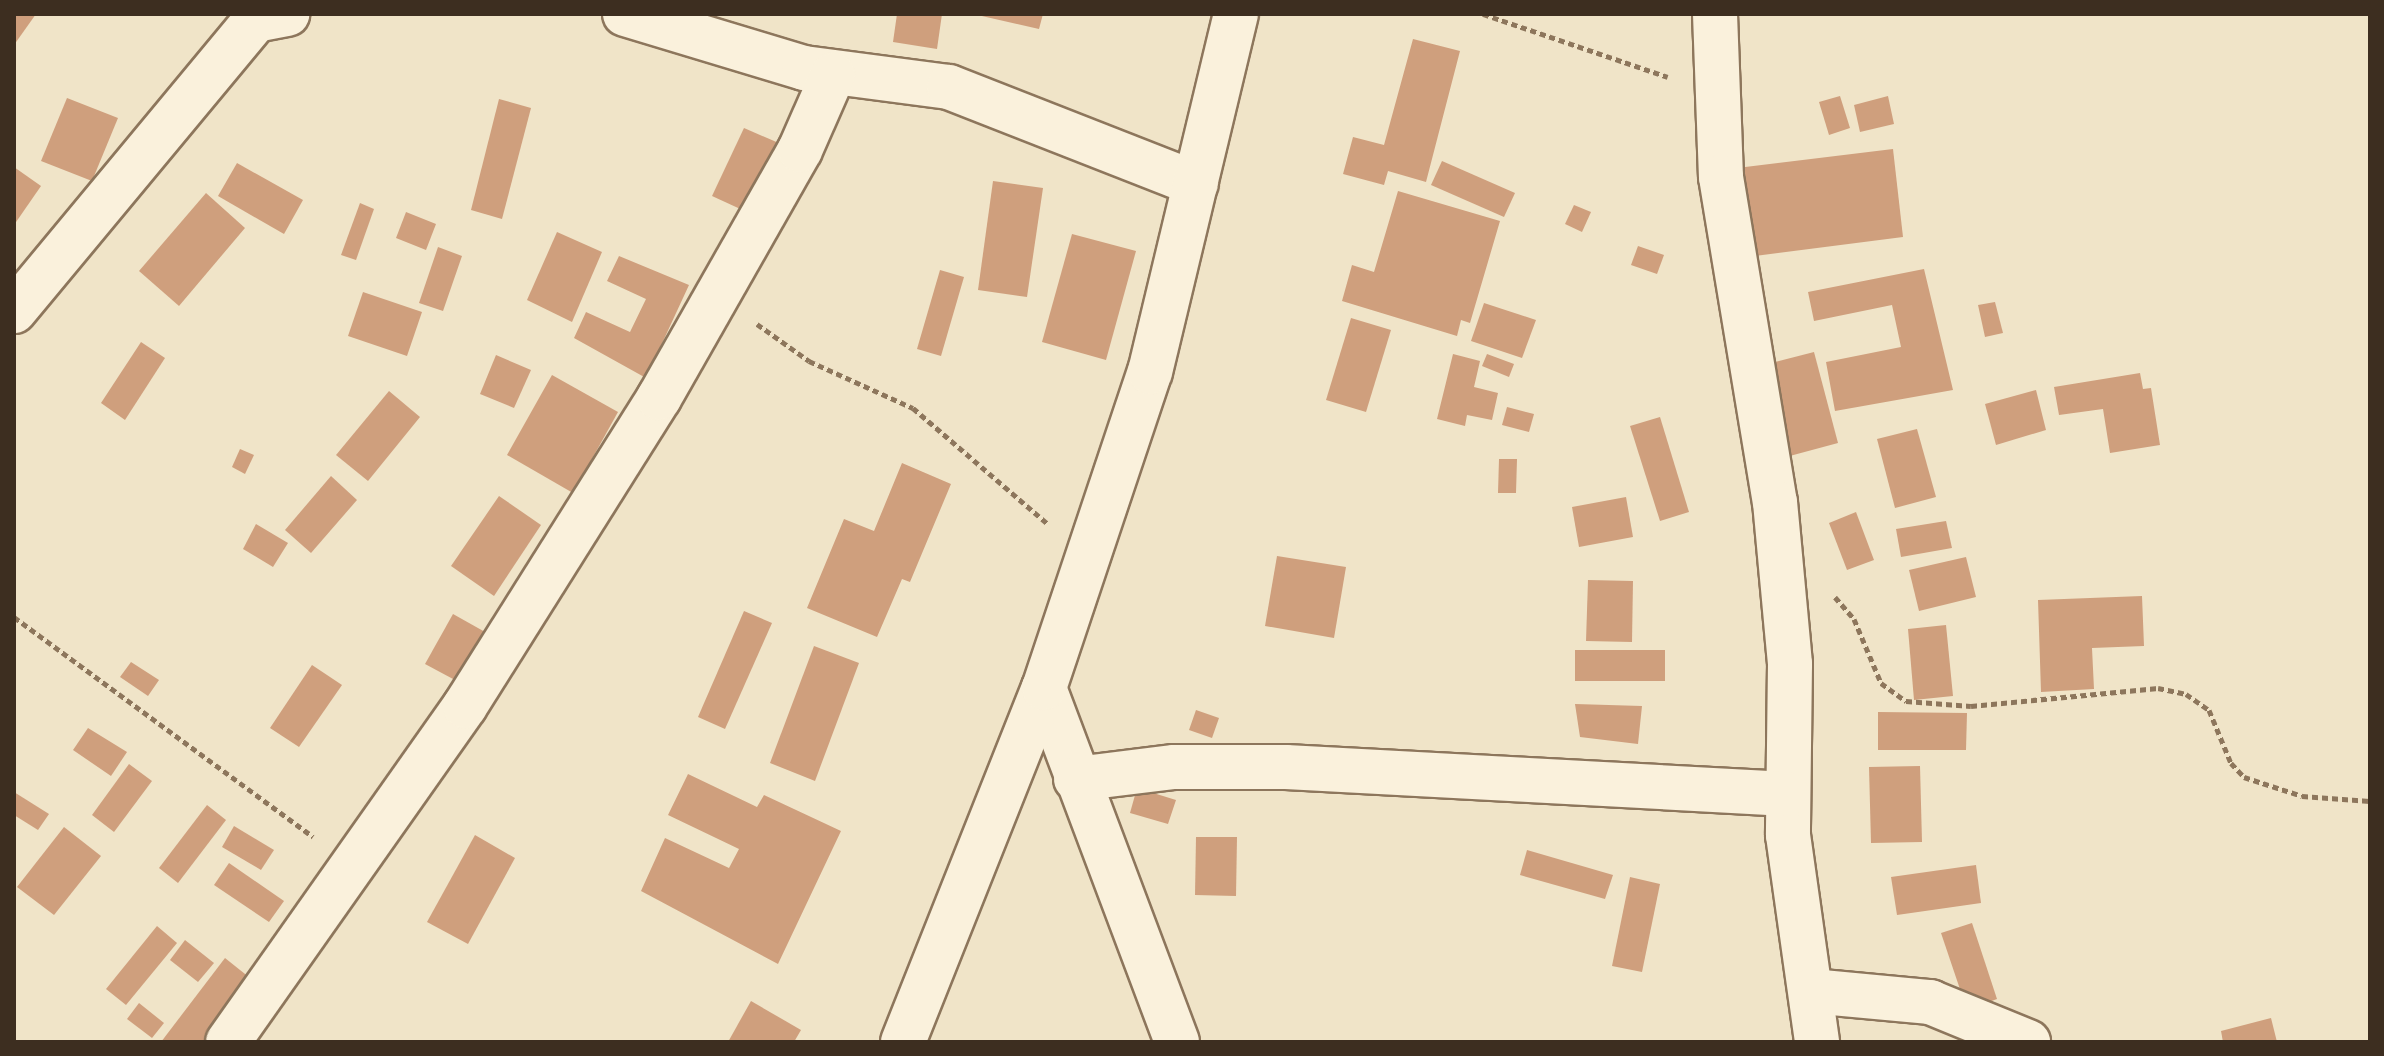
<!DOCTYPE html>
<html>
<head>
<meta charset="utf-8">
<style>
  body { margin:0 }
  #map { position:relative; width:2384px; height:1056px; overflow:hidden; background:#f0e4c8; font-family:"PT Serif",serif }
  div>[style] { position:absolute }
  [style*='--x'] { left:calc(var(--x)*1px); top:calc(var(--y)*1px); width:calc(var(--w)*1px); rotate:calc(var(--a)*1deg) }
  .building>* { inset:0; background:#cf9f7d }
  .path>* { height:5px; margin-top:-2.5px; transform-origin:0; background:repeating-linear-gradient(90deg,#8d765c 0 6px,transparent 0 10px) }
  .roads { filter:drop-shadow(2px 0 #8d765c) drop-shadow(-2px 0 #8d765c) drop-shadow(0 2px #8d765c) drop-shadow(0 -2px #8d765c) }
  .minor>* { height:44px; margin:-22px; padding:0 22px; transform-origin:22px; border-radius:22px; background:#faf1dc }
  .secondary>* { height:44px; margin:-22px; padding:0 22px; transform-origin:22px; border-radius:22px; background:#faf1dc }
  span { translate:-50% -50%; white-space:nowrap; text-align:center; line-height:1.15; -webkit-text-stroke:6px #f7eed8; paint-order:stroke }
  .frame { position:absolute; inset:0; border:16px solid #3d2e20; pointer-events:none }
</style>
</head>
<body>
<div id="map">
  <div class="building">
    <div style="clip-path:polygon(14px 14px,36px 14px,14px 45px)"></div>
    <div style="clip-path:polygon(897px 14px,942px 14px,937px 49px,893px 42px)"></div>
    <div style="clip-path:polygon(973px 14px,1043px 14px,1039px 29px)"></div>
    <div style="clip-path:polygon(1413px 39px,1460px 51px,1426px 182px,1388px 171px,1384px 185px,1343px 174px,1353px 137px,1384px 145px)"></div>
    <div style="clip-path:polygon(1840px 96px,1850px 128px,1829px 135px,1819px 102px)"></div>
    <div style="clip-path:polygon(1888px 96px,1894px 124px,1860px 132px,1854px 105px)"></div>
    <div style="clip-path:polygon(67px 98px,118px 118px,92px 181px,41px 161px)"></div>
    <div style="clip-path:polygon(499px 99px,531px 108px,502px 219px,471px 210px)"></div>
    <div style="clip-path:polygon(744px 128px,781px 144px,749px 213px,712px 196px)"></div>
    <div style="clip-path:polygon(1893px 149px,1903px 237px,1747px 257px,1737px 168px)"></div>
    <div style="clip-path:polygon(1442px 161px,1515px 193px,1504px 217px,1431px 185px)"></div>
    <div style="clip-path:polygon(237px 163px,303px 200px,284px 234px,218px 196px)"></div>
    <div style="clip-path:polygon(14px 167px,41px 186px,14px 225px)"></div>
    <div style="clip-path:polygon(993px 181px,1043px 188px,1027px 297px,978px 290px)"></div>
    <div style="clip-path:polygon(1398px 191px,1500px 221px,1470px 323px,1461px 320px,1457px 336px,1342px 301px,1352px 265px,1374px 272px)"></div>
    <div style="clip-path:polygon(206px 193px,245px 228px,179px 306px,139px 271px)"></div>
    <div style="clip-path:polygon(360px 203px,374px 209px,356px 260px,341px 255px)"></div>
    <div style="clip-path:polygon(1574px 205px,1591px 212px,1582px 232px,1565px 224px)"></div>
    <div style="clip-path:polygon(406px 212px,436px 224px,426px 250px,396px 238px)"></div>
    <div style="clip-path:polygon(557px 232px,602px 252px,572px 322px,527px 300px)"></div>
    <div style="clip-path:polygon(1072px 234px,1136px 251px,1106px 360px,1042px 342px)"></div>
    <div style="clip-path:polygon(1638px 246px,1664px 255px,1657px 274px,1631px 265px)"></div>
    <div style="clip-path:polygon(438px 247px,462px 256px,443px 311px,419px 303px)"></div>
    <div style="clip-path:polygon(619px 256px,689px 285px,646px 378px,574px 338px,586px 312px,630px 332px,646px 299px,607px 281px)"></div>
    <div style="clip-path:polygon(1924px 269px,1953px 390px,1835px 411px,1826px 362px,1901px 347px,1892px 305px,1814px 321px,1808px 292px)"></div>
    <div style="clip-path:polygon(940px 270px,964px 277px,941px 356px,917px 349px)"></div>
    <div style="clip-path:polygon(363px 292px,422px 312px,407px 356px,348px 336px)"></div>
    <div style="clip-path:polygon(1995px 302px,2003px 333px,1985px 337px,1978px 305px)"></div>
    <div style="clip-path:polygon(1484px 303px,1536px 320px,1522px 358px,1471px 341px)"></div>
    <div style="clip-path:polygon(1351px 318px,1391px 330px,1366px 412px,1326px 400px)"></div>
    <div style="clip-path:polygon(141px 342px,165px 358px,125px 420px,101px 403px)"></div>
    <div style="clip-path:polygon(1814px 352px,1838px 443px,1786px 457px,1763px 365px)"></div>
    <div style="clip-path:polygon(1453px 354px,1480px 361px,1474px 387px,1498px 393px,1492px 420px,1467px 415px,1465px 426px,1437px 419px)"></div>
    <div style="clip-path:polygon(1487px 354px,1514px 364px,1509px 377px,1482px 366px)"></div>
    <div style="clip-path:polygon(496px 355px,531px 370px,514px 408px,480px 394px)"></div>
    <div style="clip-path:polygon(2140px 373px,2143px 389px,2151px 388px,2160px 445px,2110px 453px,2103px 409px,2059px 415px,2054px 387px)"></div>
    <div style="clip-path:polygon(552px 375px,618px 412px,573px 493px,507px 455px)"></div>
    <div style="clip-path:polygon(2036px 390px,2046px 430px,1996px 445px,1985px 404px)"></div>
    <div style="clip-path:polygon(389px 391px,420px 417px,368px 481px,336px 455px)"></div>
    <div style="clip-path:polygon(1507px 407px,1534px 414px,1529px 432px,1502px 425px)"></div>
    <div style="clip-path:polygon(1660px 417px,1689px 512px,1660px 521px,1630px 426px)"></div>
    <div style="clip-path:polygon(1917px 429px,1936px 497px,1895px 508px,1877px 439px)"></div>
    <div style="clip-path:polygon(240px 449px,254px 455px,245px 474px,232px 467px)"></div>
    <div style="clip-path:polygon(1499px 459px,1517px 459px,1516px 493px,1498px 493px)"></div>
    <div style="clip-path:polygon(902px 463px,951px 484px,910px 582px,902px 579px,877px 637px,807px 608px,844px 519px,874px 531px)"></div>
    <div style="clip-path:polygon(331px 476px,357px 500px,311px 553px,285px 530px)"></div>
    <div style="clip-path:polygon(499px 496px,541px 525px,494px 596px,451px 566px)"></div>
    <div style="clip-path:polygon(1626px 497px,1633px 537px,1579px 547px,1572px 507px)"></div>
    <div style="clip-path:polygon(1856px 512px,1874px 560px,1847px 570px,1829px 523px)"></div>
    <div style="clip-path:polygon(1946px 521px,1952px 548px,1901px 557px,1896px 529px)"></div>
    <div style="clip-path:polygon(256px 524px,288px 543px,273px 567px,243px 549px)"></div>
    <div style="clip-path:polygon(1277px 556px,1346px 567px,1334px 638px,1265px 626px)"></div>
    <div style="clip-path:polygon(1966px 557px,1976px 597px,1919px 611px,1909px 570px)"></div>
    <div style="clip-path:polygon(1588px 580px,1633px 581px,1632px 642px,1586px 641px)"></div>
    <div style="clip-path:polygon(2142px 596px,2144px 646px,2092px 648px,2094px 689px,2041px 692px,2038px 600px)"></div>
    <div style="clip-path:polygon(744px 611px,772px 623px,725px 729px,698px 717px)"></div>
    <div style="clip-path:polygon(453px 614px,494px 637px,468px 687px,425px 664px)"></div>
    <div style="clip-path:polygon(1946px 625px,1953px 696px,1914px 700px,1908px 629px)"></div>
    <div style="clip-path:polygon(814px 646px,859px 663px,815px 781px,770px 763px)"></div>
    <div style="clip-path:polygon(1575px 650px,1665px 650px,1665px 681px,1575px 681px)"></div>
    <div style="clip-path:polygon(131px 662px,159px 680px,148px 696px,120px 677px)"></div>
    <div style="clip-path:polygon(312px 665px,342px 685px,299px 747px,270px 728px)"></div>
    <div style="clip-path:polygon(1575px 704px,1642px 706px,1638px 744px,1580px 737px)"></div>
    <div style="clip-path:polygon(1196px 710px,1219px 718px,1212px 738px,1189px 730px)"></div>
    <div style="clip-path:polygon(1878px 712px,1967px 713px,1966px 750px,1878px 750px)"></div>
    <div style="clip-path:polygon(88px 728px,127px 752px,111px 776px,73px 750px)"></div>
    <div style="clip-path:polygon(129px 764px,152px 781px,114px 832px,92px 815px)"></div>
    <div style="clip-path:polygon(1920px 766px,1922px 842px,1871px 843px,1869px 767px)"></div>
    <div style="clip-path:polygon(688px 774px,757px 807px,764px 795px,841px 831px,778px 964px,641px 891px,665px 838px,729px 868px,739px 849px,668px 815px)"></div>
    <div style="clip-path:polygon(1137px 788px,1176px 800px,1168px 824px,1130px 813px)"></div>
    <div style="clip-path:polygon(14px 792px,49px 814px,38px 830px,14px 815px)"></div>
    <div style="clip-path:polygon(207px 805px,226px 820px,178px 883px,159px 868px)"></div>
    <div style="clip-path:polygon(234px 826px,274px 850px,261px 870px,222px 847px)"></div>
    <div style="clip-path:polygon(64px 827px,101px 856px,54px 915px,17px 887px)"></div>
    <div style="clip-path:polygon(475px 835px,515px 858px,468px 944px,427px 922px)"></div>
    <div style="clip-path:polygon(1196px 837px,1237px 837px,1236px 896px,1195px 895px)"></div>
    <div style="clip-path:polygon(1527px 850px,1613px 875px,1605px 899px,1520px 875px)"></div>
    <div style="clip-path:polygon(229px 863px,284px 901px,269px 922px,214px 885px)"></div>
    <div style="clip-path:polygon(1976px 865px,1981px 903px,1897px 915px,1891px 877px)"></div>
    <div style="clip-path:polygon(1630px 877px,1660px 884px,1642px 972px,1612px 966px)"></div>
    <div style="clip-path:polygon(1972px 923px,1997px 999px,1967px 1010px,1941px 933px)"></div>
    <div style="clip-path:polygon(157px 926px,177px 943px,126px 1005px,106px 989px)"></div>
    <div style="clip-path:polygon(185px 940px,214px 963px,198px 982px,170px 960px)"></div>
    <div style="clip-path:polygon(225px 958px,260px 986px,217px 1042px,161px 1042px)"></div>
    <div style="clip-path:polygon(751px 1001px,801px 1030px,794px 1042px,728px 1042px)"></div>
    <div style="clip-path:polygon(139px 1003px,164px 1023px,152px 1038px,127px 1019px)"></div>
    <div style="clip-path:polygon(2271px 1018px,2277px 1042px,2223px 1042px,2221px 1031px)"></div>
  </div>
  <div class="path">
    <div style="--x:1483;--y:14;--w:195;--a:18.8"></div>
    <div style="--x:757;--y:324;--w:64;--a:35.4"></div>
    <div style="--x:809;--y:361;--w:114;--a:24.3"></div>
    <div style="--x:913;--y:408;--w:179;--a:40.7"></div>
    <div style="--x:1835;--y:597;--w:29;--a:49"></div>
    <div style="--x:1854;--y:619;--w:69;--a:67.1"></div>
    <div style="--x:1881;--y:683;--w:31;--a:36"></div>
    <div style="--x:1906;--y:701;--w:65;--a:4.4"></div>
    <div style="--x:1971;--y:706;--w:188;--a:-5.5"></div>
    <div style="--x:2158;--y:688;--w:29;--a:12"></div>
    <div style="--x:2186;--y:694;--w:28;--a:35"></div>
    <div style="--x:2209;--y:710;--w:57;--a:67.5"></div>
    <div style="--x:2231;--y:763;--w:19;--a:47"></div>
    <div style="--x:2244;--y:777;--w:61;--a:18.1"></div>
    <div style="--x:2302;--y:796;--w:68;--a:4.2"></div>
    <div style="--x:14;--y:617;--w:371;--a:36.3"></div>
  </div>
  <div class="roads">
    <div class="minor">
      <div style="--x:625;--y:14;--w:187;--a:16.8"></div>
      <div style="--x:804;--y:68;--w:146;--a:7.5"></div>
      <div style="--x:949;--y:87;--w:265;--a:21.4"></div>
      <div style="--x:1715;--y:14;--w:163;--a:87.9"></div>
      <div style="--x:1721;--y:177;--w:329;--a:80.6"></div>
      <div style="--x:1775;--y:502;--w:163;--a:84.7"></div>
      <div style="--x:1790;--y:664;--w:171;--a:90.7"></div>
      <div style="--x:1788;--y:835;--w:209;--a:82"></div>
      <div style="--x:14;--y:311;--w:378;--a:-50.3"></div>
      <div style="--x:256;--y:20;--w:32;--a:-11"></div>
      <div style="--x:1044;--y:688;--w:378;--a:69.4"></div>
      <div style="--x:1076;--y:779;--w:99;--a:-7"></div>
      <div style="--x:1174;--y:767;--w:112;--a:0"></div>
      <div style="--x:1286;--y:767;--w:502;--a:3.08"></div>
      <div style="--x:1811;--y:991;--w:120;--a:5.3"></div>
      <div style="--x:1930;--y:1002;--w:106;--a:22.2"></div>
      <div style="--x:228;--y:1042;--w:411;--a:-54.8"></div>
      <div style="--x:465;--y:706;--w:364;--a:-57.8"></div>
      <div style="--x:659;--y:398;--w:285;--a:-60.4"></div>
      <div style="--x:800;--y:150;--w:82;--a:-66.3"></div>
    </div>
    <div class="secondary">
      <div style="--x:903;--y:1042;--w:381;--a:-68.3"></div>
      <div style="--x:1044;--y:688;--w:333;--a:-71.5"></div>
      <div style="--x:1150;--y:372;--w:368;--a:-76.5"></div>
    </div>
  </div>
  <div class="frame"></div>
</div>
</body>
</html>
